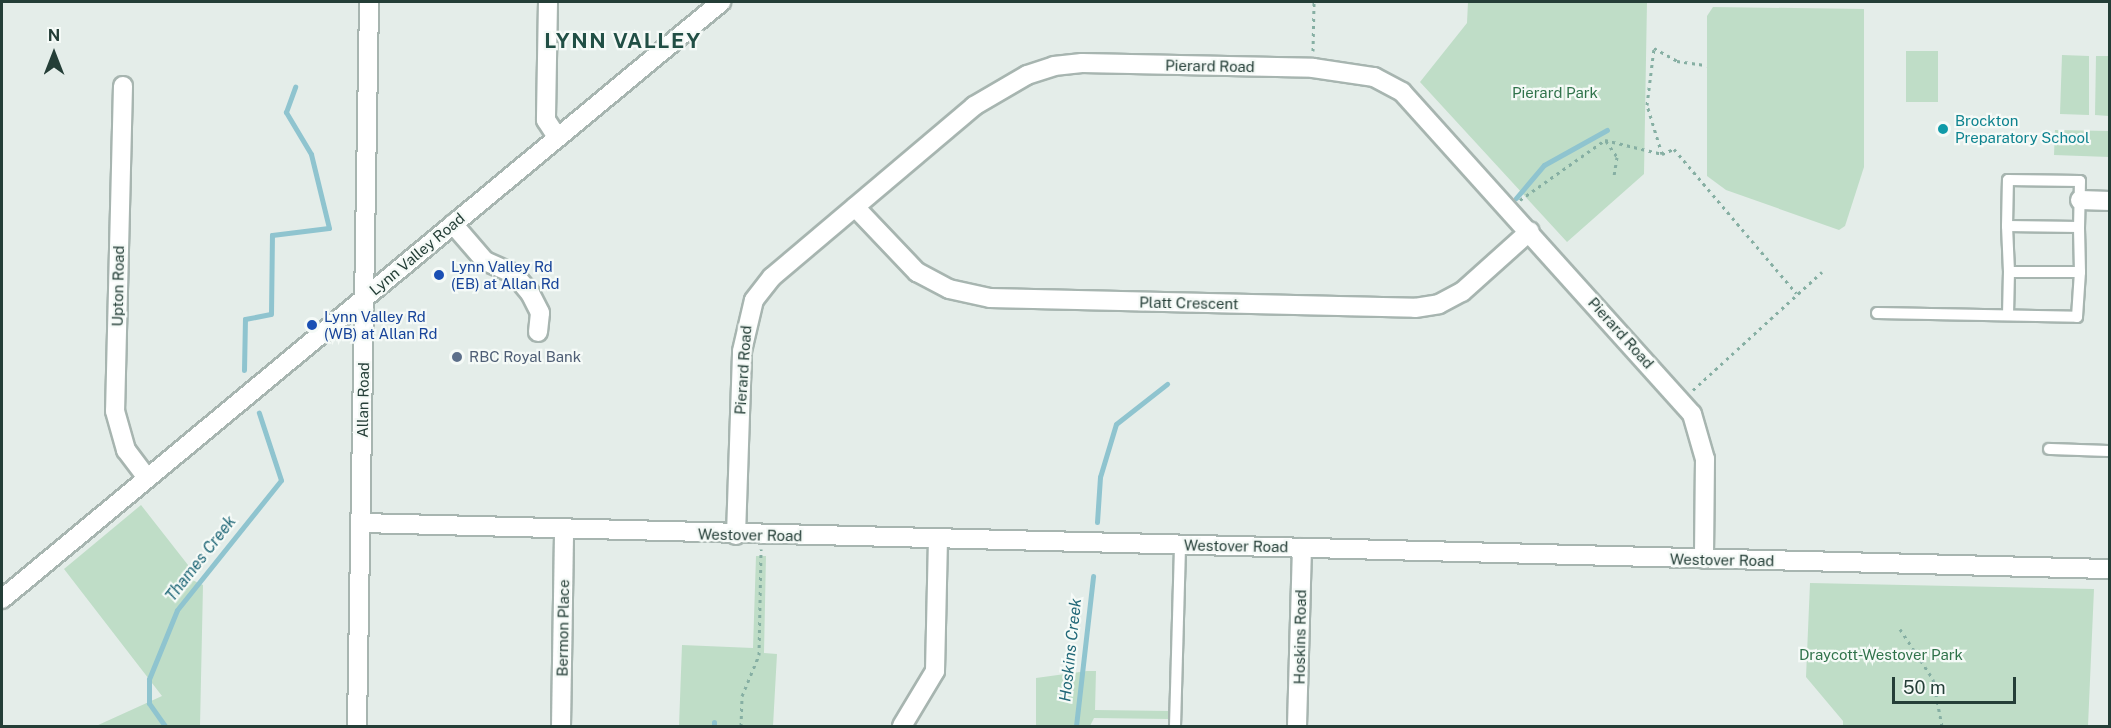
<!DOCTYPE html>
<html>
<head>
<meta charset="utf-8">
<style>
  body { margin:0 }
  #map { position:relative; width:2111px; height:728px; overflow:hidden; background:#e4ede9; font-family:"Public Sans",sans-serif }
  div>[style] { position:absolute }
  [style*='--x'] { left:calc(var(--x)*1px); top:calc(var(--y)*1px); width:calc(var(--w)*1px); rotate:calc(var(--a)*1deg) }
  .green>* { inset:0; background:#bfddc7 }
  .stream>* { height:5px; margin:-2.5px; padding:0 2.5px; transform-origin:2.5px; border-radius:2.5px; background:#8fc4cf }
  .path>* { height:3px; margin-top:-1.5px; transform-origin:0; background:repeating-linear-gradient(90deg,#86afa3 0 3px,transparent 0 7.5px) }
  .roads { filter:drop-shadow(2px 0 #a7b5b0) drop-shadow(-2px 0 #a7b5b0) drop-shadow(0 2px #a7b5b0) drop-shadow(0 -2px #a7b5b0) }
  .service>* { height:10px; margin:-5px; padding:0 5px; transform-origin:5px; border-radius:5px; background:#fff }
  .minor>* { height:18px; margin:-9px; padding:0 9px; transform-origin:9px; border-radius:9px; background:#fff }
  .tertiary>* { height:18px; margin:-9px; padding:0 9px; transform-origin:9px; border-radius:9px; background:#fff }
  .dots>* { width:16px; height:16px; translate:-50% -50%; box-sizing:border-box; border:3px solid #f5faf7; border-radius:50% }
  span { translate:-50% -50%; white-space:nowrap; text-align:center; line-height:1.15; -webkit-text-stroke:4.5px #f5faf7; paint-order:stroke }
  .street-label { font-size:15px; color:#243e37 }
  .park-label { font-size:15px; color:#30734b }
  .culture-label { font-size:15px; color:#0d838f }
  .left { translate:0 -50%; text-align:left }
  .transit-label { font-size:15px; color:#164399 }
  .service-label { font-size:15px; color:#4e5e75 }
  .water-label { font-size:16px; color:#216878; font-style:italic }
  .district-label { font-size:21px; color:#214f45; font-weight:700; letter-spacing:1.5px }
  .frame { position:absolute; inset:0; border:3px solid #243e37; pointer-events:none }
  .north { position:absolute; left:24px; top:24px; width:60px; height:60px; -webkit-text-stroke:4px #f5faf7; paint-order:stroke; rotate:0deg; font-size:16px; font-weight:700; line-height:24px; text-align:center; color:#243e37 }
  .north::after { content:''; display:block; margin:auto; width:21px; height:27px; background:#243e37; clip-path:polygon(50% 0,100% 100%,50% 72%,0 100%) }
  .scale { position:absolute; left:1892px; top:677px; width:124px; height:27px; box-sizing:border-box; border:3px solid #243e37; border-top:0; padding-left:8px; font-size:18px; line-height:21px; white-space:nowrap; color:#243e37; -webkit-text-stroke:4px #f5faf7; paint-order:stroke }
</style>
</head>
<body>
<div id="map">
  <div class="green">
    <div style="clip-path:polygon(1468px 2px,1647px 2px,1644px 174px,1567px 242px,1420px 82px,1467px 23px)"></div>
    <div style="clip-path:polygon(1713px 7px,1864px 9px,1864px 167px,1845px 226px,1839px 230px,1726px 190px,1707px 176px,1707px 16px)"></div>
    <div style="clip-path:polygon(1906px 51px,1938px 51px,1938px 102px,1906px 102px)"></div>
    <div style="clip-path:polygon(2062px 55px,2089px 56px,2089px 115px,2060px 114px)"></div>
    <div style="clip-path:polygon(2096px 56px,2109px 56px,2109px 116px,2095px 115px)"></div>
    <div style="clip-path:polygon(2055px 130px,2109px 131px,2109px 157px,2054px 155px)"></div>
    <div style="clip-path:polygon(141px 505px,188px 565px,188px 578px,203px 585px,200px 726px,96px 726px,162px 696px,64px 569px)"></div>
    <div style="clip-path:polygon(756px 556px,766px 556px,764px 653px,777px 654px,773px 726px,679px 726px,682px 645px,753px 648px)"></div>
    <div style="clip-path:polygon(1810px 583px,2094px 589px,2088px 726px,1843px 726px,1843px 721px,1806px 677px)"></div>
    <div style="clip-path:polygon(1087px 671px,1096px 671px,1095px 710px,1170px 711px,1169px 719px,1094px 718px,1090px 726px,1036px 726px,1036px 678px)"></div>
  </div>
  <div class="stream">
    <div style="--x:1516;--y:198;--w:43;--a:-49.7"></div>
    <div style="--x:1544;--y:165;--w:72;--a:-29.1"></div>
    <div style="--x:244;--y:370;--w:51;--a:-88.9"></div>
    <div style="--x:245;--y:319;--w:26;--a:-11"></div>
    <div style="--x:271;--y:314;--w:79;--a:-89.3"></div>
    <div style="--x:272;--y:235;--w:57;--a:-7"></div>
    <div style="--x:329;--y:228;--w:76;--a:-103.7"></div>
    <div style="--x:311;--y:154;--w:49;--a:-120.8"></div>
    <div style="--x:286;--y:112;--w:27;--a:-70"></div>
    <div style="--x:1097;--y:522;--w:45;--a:-86.2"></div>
    <div style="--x:1100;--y:477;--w:55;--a:-73.2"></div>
    <div style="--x:1116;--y:424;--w:65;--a:-38.1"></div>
    <div style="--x:165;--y:726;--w:28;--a:-125"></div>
    <div style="--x:149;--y:703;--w:24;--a:-90"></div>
    <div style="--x:149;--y:679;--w:74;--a:-67.9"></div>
    <div style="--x:177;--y:610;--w:166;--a:-51.3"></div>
    <div style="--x:281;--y:480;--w:71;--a:-108.2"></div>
    <div style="--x:714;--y:726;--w:4;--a:-90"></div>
    <div style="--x:1076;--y:726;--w:151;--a:-83.5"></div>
  </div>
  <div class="path">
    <div style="--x:1313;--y:51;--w:49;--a:-88.8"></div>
    <div style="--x:1606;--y:141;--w:19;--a:55"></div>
    <div style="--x:1617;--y:157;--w:18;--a:99"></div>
    <div style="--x:1662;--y:154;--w:51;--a:-107"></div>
    <div style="--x:1647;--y:105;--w:57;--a:-83"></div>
    <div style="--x:1654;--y:48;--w:26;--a:29"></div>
    <div style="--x:1677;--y:61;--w:30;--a:8"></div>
    <div style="--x:1520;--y:200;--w:104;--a:-35.2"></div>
    <div style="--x:1605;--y:140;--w:59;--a:13.8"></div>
    <div style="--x:1662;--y:154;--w:13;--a:-23"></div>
    <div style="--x:1674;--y:149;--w:189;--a:49.7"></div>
    <div style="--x:1693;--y:390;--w:175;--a:-42.5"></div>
    <div style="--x:1900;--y:629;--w:60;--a:56.6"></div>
    <div style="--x:1933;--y:679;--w:48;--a:79.2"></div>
    <div style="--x:741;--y:726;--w:30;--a:-88"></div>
    <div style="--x:742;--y:696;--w:44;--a:-67.5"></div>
    <div style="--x:759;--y:655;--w:106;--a:-88.9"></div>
  </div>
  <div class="roads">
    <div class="service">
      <div style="--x:2008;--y:180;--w:72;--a:0.8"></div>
      <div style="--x:2080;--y:181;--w:46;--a:91.2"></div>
      <div style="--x:2079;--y:227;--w:72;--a:-179.2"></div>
      <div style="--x:2007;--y:226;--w:46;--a:-88.8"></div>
      <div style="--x:2007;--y:226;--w:46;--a:87.5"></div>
      <div style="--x:2009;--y:272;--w:71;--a:0"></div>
      <div style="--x:2080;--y:272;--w:45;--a:-91.3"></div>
      <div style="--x:1877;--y:313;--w:200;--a:1.1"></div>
      <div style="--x:2077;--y:317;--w:45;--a:-86.2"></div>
      <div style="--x:2008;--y:315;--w:43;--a:-88.7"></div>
      <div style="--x:2049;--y:449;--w:61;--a:1.9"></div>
      <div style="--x:1175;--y:726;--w:181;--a:-88.4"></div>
    </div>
    <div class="minor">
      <div style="--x:548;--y:2;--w:118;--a:91"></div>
      <div style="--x:546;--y:120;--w:20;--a:57"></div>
      <div style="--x:123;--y:86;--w:325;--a:91.4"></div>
      <div style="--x:115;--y:411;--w:41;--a:74.2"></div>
      <div style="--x:126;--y:450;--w:34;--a:53"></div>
      <div style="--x:2080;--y:200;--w:30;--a:2"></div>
      <div style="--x:855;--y:207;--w:90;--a:46.4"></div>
      <div style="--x:917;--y:272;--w:36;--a:28"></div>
      <div style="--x:949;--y:289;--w:42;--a:12.4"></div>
      <div style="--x:990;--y:298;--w:425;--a:1.3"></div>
      <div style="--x:1415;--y:308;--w:24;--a:-9"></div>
      <div style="--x:1439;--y:304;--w:26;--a:-28"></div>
      <div style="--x:1462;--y:292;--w:91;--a:-41.9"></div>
      <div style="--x:453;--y:224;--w:49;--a:49.1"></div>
      <div style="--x:485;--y:261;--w:32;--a:24"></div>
      <div style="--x:514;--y:274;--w:25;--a:50"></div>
      <div style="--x:530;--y:293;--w:22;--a:63"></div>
      <div style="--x:540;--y:313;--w:19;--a:96"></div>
      <div style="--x:362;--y:523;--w:1749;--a:1.51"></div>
      <div style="--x:736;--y:535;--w:184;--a:-88.1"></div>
      <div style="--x:742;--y:351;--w:52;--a:-76.8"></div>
      <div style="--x:754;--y:300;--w:29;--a:-52"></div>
      <div style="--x:772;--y:277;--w:265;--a:-40.2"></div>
      <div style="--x:974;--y:106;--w:61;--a:-30.3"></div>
      <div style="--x:1027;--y:75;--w:28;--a:-18"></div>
      <div style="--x:1054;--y:66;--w:28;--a:-6"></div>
      <div style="--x:1082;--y:63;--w:231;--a:1.2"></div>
      <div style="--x:1313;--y:68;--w:62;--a:8.4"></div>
      <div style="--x:1374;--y:77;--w:32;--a:28"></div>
      <div style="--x:1402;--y:92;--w:433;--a:48"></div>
      <div style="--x:1692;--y:414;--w:47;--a:73.9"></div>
      <div style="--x:1705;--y:459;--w:100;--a:90.6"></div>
      <div style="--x:357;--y:726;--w:724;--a:-89.05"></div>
      <div style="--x:561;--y:726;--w:197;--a:-89.1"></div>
      <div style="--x:902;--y:726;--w:64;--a:-59"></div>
      <div style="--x:935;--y:671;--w:132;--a:-88.7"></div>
      <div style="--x:1297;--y:726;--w:178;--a:-88.4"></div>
    </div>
    <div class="tertiary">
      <div style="--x:2;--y:599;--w:935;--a:-39.7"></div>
    </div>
  </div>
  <div class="dots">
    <div style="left:1943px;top:129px;background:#0f9aa8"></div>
    <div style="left:439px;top:275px;background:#1a4fb4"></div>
    <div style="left:312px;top:325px;background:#1a4fb4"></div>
    <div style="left:457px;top:357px;background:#5c6f8a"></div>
  </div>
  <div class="street-label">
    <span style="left:1210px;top:66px;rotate:1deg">Pierard Road</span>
    <span style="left:417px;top:254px;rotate:-40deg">Lynn Valley Road</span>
    <span style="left:118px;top:286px;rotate:-89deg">Upton Road</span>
    <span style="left:1189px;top:303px;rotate:1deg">Platt Crescent</span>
    <span style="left:1621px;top:333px;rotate:48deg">Pierard Road</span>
    <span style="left:743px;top:370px;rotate:-86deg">Pierard Road</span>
    <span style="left:363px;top:400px;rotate:-89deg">Allan Road</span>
    <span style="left:750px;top:535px;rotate:1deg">Westover Road</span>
    <span style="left:1236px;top:546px;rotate:1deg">Westover Road</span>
    <span style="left:1722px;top:560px;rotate:1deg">Westover Road</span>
    <span style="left:563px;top:628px;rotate:-89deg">Bermon Place</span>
    <span style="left:1300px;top:637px;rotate:-89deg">Hoskins Road</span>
  </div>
  <div class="park-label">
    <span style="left:1555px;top:93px">Pierard Park</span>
    <span style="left:1881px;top:655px">Draycott-Westover Park</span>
  </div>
  <div class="culture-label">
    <span class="left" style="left:1955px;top:129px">Brockton<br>Preparatory School</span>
  </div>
  <div class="transit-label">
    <span class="left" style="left:451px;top:275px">Lynn Valley Rd<br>(EB) at Allan Rd</span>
    <span class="left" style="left:324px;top:325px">Lynn Valley Rd<br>(WB) at Allan Rd</span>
  </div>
  <div class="service-label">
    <span class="left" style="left:469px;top:357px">RBC Royal Bank</span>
  </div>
  <div class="water-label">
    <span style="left:201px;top:559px;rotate:-52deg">Thames Creek</span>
    <span style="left:1071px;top:650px;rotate:-84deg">Hoskins Creek</span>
  </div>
  <div class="district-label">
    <span style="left:623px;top:41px">LYNN VALLEY</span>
  </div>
  <div class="frame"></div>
  <div class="north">N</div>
  <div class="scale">50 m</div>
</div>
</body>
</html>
